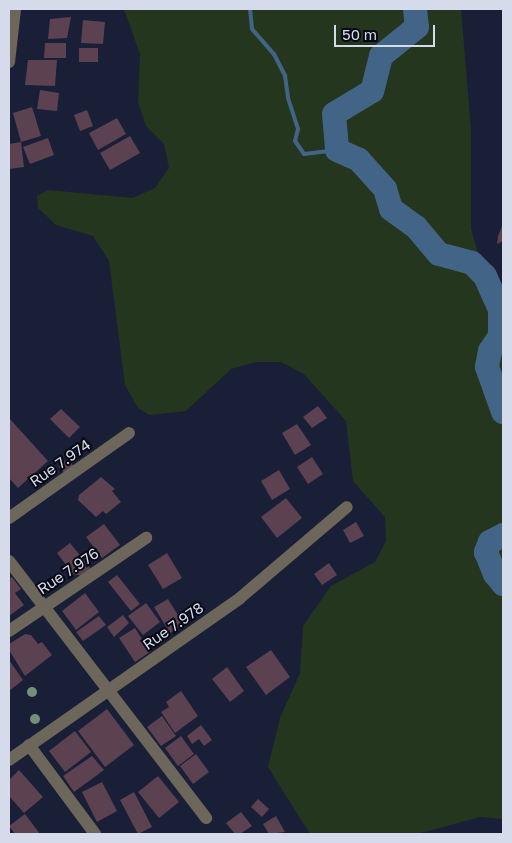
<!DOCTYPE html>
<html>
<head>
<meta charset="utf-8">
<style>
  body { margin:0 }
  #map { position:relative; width:512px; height:843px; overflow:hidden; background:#191f36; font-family:"Golos Text",sans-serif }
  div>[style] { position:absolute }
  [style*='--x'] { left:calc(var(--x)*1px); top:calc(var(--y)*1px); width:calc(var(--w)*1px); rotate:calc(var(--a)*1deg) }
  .green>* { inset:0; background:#25361f }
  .stream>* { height:4px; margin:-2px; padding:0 2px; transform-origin:2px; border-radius:2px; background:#426487 }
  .river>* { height:24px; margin:-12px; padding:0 12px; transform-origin:12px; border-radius:12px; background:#426487 }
  .building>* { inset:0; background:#5c4151 }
  .minor>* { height:12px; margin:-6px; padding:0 6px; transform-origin:6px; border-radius:6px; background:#6d675b }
  .trees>* { width:10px; height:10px; margin:-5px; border-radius:50%; background:#749178 }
  span { translate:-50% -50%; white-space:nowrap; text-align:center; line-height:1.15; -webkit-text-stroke:4px #070a14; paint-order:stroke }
  .street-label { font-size:15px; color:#d5dbea }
  .frame { position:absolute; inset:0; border:10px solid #d5dbea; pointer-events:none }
  .scale { position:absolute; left:334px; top:25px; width:101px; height:22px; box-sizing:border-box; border:2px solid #d5dbea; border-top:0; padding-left:6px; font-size:15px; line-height:18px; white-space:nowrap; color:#d5dbea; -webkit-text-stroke:4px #070a14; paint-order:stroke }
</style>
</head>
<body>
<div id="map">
  <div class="green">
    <div style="clip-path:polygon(124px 9px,461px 9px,471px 130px,471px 229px,503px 337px,503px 819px,480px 817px,417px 834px,310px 834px,268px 767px,280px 718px,300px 673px,303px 626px,331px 586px,375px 562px,386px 541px,385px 517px,353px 481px,346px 421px,304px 374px,281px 362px,256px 362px,231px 369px,186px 411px,149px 415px,138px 408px,125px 385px,109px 261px,93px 236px,56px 225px,38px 208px,37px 196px,48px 190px,133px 198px,155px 188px,169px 168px,164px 144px,146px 126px,138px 102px,140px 54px)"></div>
  </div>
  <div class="stream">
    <div style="--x:250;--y:9;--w:20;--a:84"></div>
    <div style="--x:252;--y:29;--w:33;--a:49"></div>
    <div style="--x:274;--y:54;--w:25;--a:63"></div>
    <div style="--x:285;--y:76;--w:22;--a:82"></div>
    <div style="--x:288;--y:98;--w:33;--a:72"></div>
    <div style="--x:298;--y:129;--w:12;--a:104"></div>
    <div style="--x:295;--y:141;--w:16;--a:55"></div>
    <div style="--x:304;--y:154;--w:33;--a:-7"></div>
  </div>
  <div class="river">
    <div style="--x:415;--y:9;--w:18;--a:84"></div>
    <div style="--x:417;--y:27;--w:46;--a:141.1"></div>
    <div style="--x:381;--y:56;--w:36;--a:104"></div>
    <div style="--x:372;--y:91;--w:44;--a:148.8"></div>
    <div style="--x:334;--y:114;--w:36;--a:85"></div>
    <div style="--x:337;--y:150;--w:24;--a:24"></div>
    <div style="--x:359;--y:160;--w:39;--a:48"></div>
    <div style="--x:385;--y:189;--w:21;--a:73"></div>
    <div style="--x:391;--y:209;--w:31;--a:36"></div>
    <div style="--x:416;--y:227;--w:35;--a:50"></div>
    <div style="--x:439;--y:254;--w:34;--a:15"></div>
    <div style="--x:472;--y:263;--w:18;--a:45"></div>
    <div style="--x:485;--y:276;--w:36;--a:66"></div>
    <div style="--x:500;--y:309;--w:27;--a:90"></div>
    <div style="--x:500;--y:336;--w:18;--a:124"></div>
    <div style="--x:490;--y:351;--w:16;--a:101"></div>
    <div style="--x:487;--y:367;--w:48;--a:70.4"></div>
    <div style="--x:503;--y:535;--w:15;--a:152"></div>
    <div style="--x:490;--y:542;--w:11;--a:112"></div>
    <div style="--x:486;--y:552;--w:24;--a:68"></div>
    <div style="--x:495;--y:574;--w:13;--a:51"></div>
  </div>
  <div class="building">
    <div style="clip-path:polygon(71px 17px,67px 38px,48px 39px,50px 19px)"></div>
    <div style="clip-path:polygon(83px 20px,105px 22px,103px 44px,81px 43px)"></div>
    <div style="clip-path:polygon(45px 43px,66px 43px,66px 58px,44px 58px)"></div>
    <div style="clip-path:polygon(79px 48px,98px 48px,98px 62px,79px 62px)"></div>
    <div style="clip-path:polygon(28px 60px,57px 60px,55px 86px,25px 85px)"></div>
    <div style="clip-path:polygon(40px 90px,59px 93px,57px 111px,37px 109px)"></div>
    <div style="clip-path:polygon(32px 107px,41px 136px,21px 142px,13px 113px)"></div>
    <div style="clip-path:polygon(87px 110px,93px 126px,80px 131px,74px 115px)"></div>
    <div style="clip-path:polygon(117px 118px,126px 134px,98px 150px,89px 133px)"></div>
    <div style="clip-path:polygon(130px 136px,140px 153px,110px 170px,100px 153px)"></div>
    <div style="clip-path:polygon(48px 138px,54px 155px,30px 164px,23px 147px)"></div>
    <div style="clip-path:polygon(21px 142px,24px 167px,9px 169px,9px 144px)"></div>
    <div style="clip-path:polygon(503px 224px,503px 241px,497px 244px,498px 236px)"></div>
    <div style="clip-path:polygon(318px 406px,327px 418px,312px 428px,303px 417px)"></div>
    <div style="clip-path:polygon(61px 409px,80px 427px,69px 438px,50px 419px)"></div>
    <div style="clip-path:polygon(9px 418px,48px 461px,18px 488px,9px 478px)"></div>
    <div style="clip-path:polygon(297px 424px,311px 445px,295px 455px,282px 433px)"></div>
    <div style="clip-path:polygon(312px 457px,323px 474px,308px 484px,297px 467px)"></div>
    <div style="clip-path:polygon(68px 459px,76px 469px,67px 476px,58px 466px)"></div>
    <div style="clip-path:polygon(279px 470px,290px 489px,272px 500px,261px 481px)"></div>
    <div style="clip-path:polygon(101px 477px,115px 489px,112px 491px,121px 502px,106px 514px,103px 511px,96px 517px,78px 500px,79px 495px)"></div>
    <div style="clip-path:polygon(286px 498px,302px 518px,277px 538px,261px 517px)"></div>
    <div style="clip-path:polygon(356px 522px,364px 536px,350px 543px,343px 530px)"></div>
    <div style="clip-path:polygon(104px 524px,120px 545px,102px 558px,86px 537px)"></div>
    <div style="clip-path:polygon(70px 543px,92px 570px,83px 576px,73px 574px,57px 553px)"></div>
    <div style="clip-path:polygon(167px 553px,182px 578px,163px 589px,148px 565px)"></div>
    <div style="clip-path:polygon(329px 563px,337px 575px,322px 585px,314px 574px)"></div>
    <div style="clip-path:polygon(117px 575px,140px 604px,131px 611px,108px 582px)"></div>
    <div style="clip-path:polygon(12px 577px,21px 589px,15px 593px,24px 605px,9px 616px,9px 579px)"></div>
    <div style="clip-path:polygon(85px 593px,99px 612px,76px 630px,62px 611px)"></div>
    <div style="clip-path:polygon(168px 599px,184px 625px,170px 633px,154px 607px)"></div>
    <div style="clip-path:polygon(146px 603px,160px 622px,143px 635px,128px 616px)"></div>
    <div style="clip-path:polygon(123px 615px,129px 623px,114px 637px,107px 627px)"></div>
    <div style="clip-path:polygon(99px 616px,106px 625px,83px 641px,76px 632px)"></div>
    <div style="clip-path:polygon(135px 628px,150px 652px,135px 662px,119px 638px)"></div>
    <div style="clip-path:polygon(25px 634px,31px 635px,38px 644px,42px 642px,52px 655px,25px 676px,9px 650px,9px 644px)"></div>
    <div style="clip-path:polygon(271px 650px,290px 677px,266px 695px,246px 667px)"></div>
    <div style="clip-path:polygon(9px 660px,23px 680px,9px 691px)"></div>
    <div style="clip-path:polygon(227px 667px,244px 691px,230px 702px,212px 679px)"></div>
    <div style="clip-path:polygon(181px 691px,198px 716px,175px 733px,161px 712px,169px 707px,166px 702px)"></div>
    <div style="clip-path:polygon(107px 709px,134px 745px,105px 767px,78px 731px)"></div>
    <div style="clip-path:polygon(162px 716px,176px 736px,161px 746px,147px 727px)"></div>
    <div style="clip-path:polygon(201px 725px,212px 740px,204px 746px,199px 739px,192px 744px,187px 736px)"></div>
    <div style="clip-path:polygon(75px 731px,91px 752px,65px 772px,49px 751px)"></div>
    <div style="clip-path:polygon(181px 736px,194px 754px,178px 766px,165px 748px)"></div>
    <div style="clip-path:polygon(196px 754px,209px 772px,193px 784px,180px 766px)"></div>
    <div style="clip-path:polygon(92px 756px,104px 770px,74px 792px,63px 776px)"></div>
    <div style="clip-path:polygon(19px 770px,43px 797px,24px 813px,9px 796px,9px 780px)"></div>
    <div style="clip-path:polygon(158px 776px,179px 802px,159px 818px,138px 792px)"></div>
    <div style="clip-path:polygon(102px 782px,117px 811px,97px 822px,82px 792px)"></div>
    <div style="clip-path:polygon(134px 792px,152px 827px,138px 834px,120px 800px)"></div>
    <div style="clip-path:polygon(258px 799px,269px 809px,262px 817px,251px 807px)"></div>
    <div style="clip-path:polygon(241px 812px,252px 826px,240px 834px,235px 834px,226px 823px)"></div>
    <div style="clip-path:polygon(25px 814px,40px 834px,15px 834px,9px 826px)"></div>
    <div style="clip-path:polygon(276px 816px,285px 832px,269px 834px,263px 824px)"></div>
  </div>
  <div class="minor">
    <div style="--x:9;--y:62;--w:53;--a:-83.5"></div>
    <div style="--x:9;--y:518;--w:147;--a:-35.3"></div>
    <div style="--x:9;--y:561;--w:324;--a:52.5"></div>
    <div style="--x:9;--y:631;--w:166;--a:-34.2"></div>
    <div style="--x:29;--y:745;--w:111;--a:53.4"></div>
    <div style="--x:9;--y:760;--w:282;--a:-35"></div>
    <div style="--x:240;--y:598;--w:140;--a:-40.4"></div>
  </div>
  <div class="trees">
    <div style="left:32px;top:692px"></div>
    <div style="left:35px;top:719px"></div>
  </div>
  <div class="street-label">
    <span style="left:60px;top:463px;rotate:-35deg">Rue 7.974</span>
    <span style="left:68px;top:571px;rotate:-34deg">Rue 7.976</span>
    <span style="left:173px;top:626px;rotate:-35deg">Rue 7.978</span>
  </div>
  <div class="frame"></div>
  <div class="scale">50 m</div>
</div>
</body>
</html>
